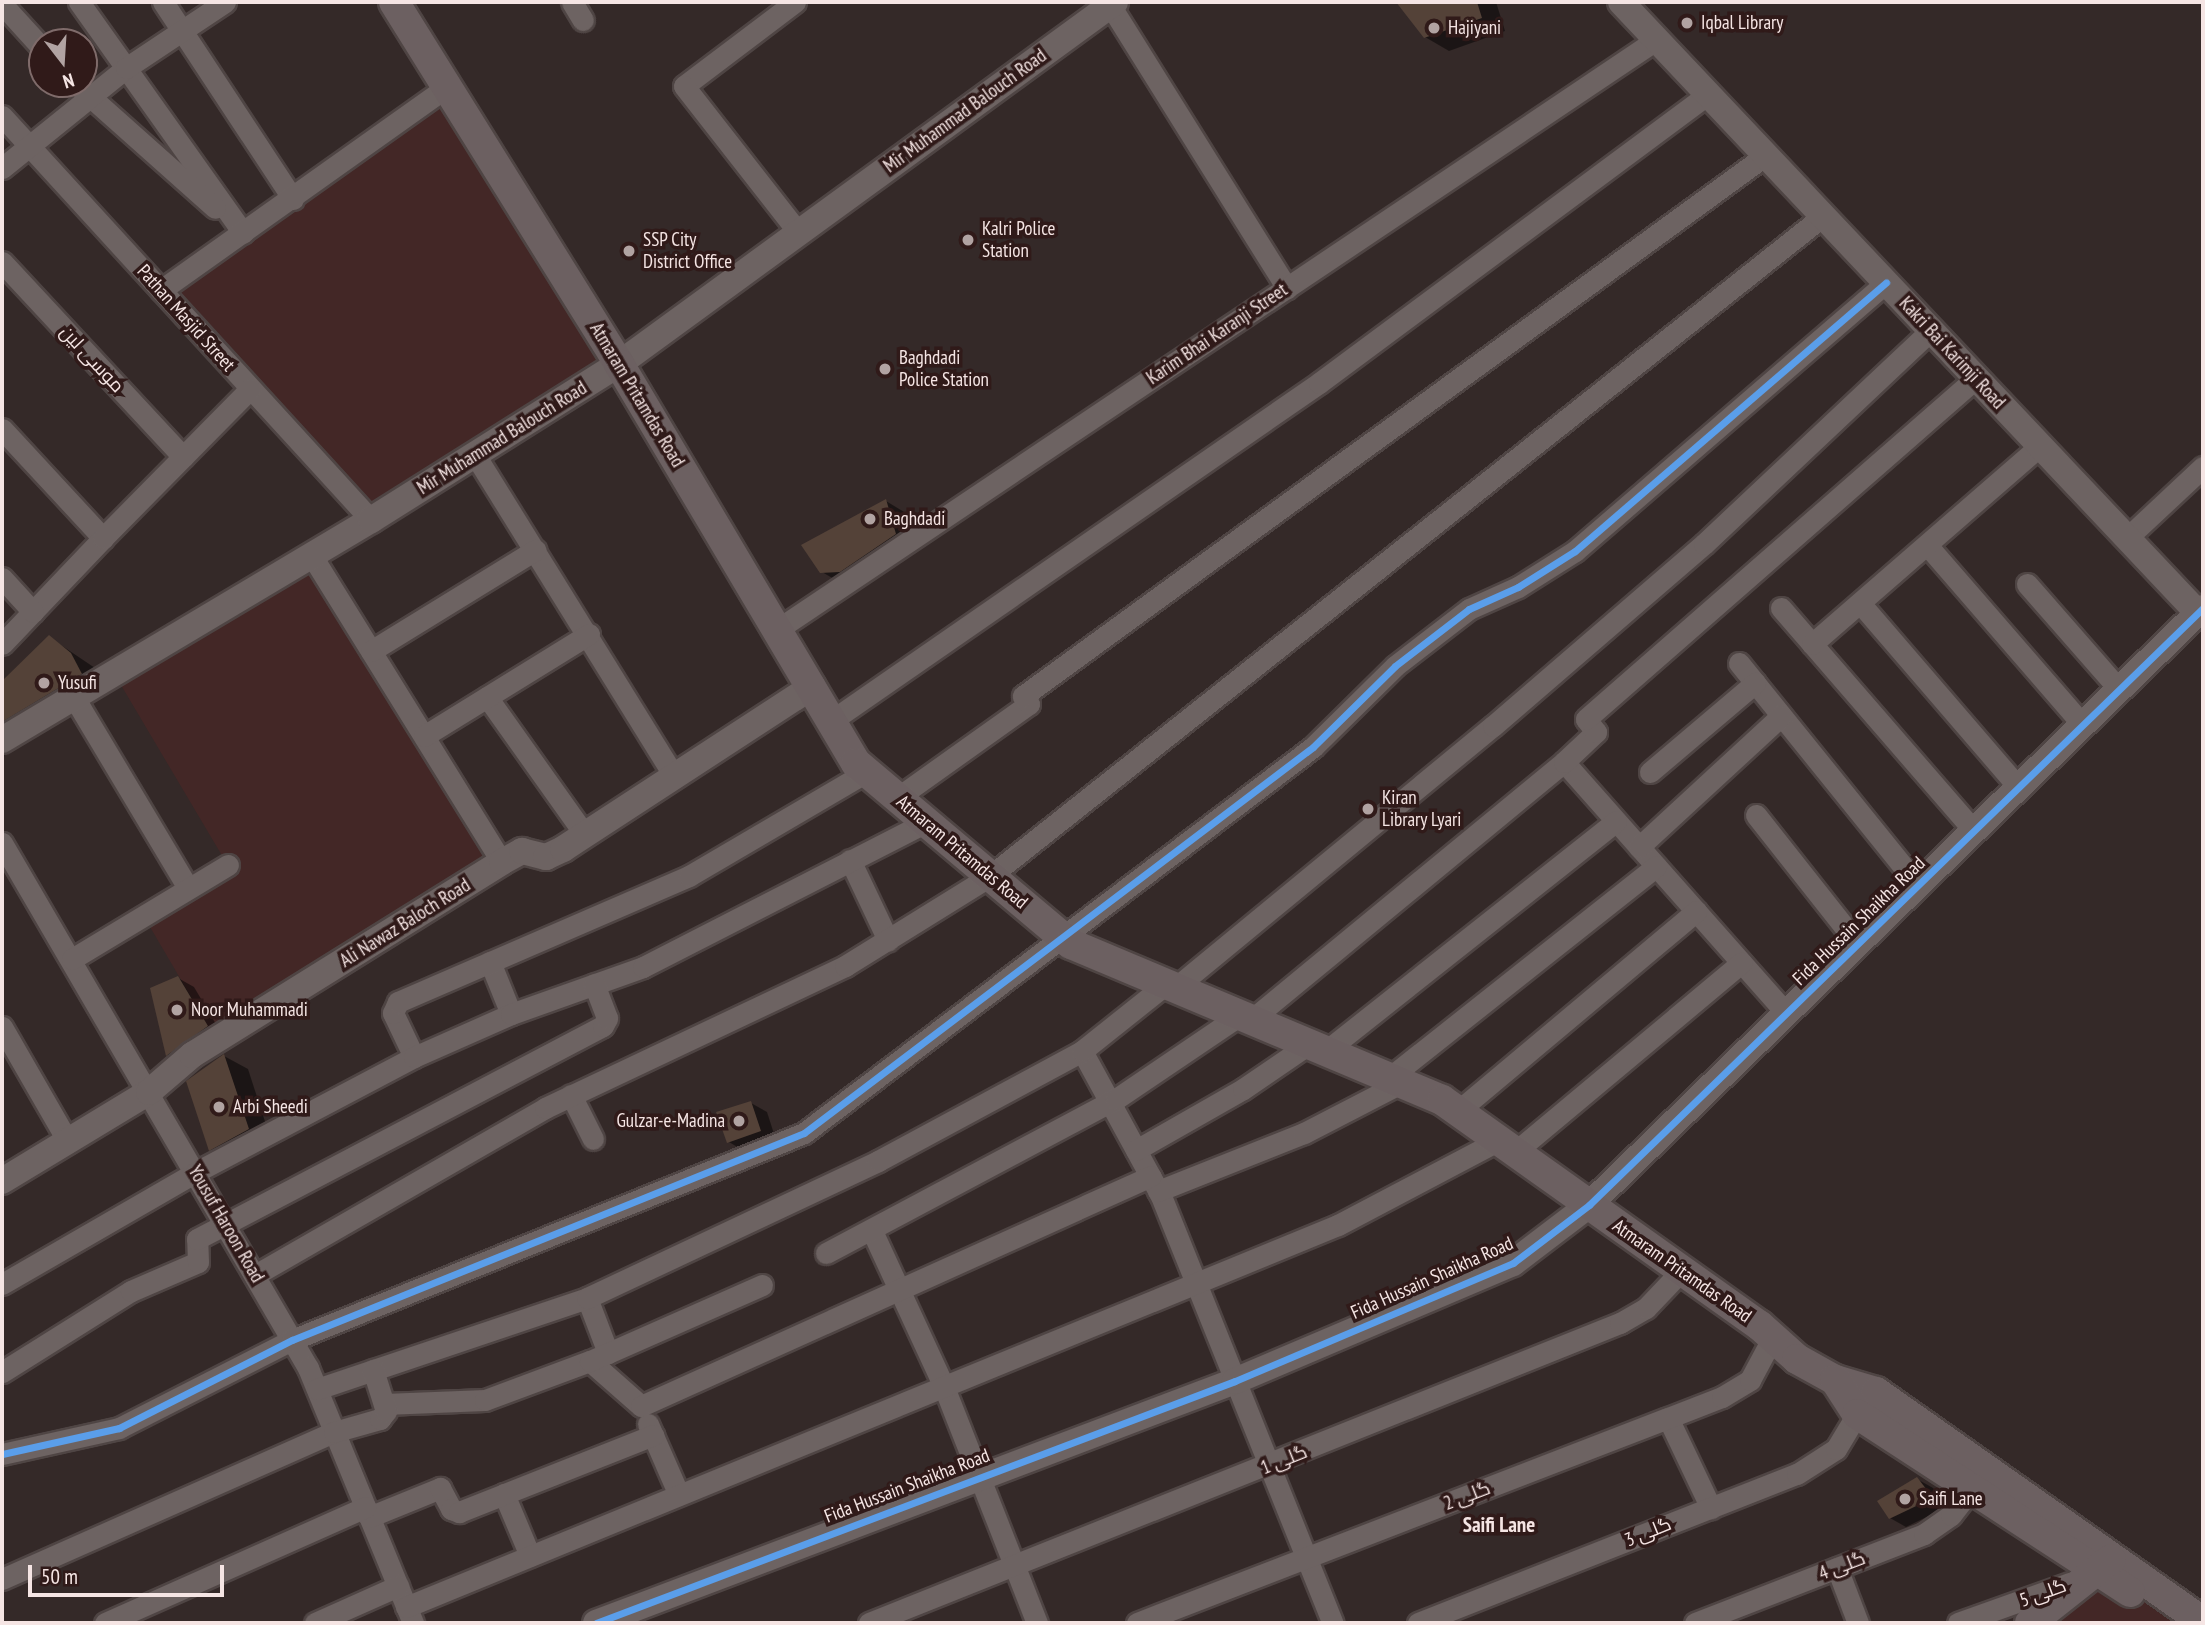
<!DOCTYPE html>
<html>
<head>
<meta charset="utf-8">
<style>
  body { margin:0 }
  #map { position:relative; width:2205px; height:1625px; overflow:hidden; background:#342928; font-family:"PT Sans Narrow",Cairo,sans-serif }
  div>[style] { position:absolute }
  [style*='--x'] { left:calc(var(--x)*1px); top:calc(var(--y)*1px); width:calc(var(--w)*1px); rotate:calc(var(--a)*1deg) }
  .built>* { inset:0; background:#432726 }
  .shadow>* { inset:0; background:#0007 }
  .building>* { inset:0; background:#544238 }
  .roads { filter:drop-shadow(2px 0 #4f4544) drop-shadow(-2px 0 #4f4544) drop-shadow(0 2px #4f4544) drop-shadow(0 -2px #4f4544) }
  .minor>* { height:21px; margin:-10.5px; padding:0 10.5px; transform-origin:10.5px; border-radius:10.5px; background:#6d6362 }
  .tertiary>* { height:26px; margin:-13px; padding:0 13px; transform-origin:13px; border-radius:13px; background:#6d6362 }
  .secondary>* { height:30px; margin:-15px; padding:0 15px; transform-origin:15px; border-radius:15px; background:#6c6061 }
  .cycleway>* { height:7px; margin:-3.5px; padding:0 3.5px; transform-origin:3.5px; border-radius:3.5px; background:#5a9eea }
  .dots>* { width:19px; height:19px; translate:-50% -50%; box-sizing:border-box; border:4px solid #301a19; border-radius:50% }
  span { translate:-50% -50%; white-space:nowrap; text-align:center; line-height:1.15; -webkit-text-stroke:7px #301a19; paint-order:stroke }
  .poi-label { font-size:19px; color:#f5e5e4 }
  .left { translate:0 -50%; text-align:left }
  .right { translate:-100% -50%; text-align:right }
  .street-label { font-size:19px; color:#f5e5e4 }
  .neighbourhood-label { font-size:21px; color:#f5e5e4; font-weight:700 }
  .frame { position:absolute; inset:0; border:4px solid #f5e5e4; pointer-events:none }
  .north { position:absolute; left:28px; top:28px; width:70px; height:70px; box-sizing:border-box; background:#301a19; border:2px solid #7f6b6a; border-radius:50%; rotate:163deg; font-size:19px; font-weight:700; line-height:28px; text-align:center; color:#f5e5e4 }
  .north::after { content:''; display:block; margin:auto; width:24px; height:32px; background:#b1a3a2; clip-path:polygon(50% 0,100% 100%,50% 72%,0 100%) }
  .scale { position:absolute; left:28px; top:1565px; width:196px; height:32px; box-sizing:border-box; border:4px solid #f5e5e4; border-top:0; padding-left:9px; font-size:21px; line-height:24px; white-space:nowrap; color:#f5e5e4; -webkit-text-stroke:5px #301a19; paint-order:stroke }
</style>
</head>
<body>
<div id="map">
  <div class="built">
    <div style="clip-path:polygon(448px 86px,619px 364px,371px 520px,161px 290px)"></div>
    <div style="clip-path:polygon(312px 556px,502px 862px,211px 1031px,143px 915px,227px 864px,115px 675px)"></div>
    <div style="clip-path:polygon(2099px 1564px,2184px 1623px,2027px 1623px)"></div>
  </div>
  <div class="shadow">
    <div style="clip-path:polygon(1398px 2px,1496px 2px,1505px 31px,1449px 51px,1425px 37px)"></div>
    <div style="clip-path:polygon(886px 501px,909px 515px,919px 548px,865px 584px,846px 586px,822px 572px)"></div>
    <div style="clip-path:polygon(49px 637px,95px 668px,105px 688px,18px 740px,2px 759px,2px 684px)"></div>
    <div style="clip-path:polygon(178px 978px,194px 987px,223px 1036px,183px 1064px,168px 1055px,152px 989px)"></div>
    <div style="clip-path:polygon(224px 1056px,248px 1069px,272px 1143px,234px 1163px,210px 1149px)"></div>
    <div style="clip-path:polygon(751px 1103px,767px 1112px,776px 1140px,744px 1151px,729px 1142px)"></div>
    <div style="clip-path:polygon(1917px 1479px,1933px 1488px,1947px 1507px,1906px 1527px,1890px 1518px)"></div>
  </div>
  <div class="building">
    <div style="clip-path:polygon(1396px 2px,1477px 2px,1482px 18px,1424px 38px)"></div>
    <div style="clip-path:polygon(886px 499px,896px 534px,840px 572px,820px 573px,801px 545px)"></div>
    <div style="clip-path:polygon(49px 635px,71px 653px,82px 674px,2px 722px,2px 681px)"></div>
    <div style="clip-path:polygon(178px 976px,208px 1026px,166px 1056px,150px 988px)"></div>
    <div style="clip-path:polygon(224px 1054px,249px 1129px,209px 1151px,186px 1081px)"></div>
    <div style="clip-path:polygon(751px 1101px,761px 1131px,727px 1143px,716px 1112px)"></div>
    <div style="clip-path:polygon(1917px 1477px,1933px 1498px,1889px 1519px,1877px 1501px)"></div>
  </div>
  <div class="roads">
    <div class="minor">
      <div style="--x:79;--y:2;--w:283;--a:54.6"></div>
      <div style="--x:163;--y:2;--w:236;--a:56.6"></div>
      <div style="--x:572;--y:2;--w:21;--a:59"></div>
      <div style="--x:795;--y:2;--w:139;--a:142.9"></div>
      <div style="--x:684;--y:86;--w:187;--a:52"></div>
      <div style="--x:2;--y:4;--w:59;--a:47.7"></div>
      <div style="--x:1110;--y:5;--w:334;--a:58"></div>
      <div style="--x:76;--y:84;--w:186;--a:41.7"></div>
      <div style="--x:2;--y:116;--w:547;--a:47.59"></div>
      <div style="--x:2;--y:168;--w:159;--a:-38.9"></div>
      <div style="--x:126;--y:68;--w:119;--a:-33.7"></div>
      <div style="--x:2;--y:262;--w:266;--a:47.1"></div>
      <div style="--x:161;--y:290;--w:352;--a:-35.4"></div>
      <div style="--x:2;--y:429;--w:149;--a:47.2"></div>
      <div style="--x:103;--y:538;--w:146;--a:133.6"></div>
      <div style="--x:475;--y:455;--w:378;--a:58.2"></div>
      <div style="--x:103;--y:538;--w:209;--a:-45.4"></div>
      <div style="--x:2127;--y:538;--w:104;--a:-43.1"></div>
      <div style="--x:1927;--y:545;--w:238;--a:49.1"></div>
      <div style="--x:312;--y:556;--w:360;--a:58.2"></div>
      <div style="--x:2;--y:578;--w:46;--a:47.6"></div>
      <div style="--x:2027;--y:584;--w:140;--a:48.8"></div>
      <div style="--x:1860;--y:603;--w:244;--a:49.3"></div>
      <div style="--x:1781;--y:608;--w:295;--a:49.1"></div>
      <div style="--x:778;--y:629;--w:1057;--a:-33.86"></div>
      <div style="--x:1812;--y:644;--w:302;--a:-41"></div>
      <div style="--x:371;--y:651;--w:193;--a:-31.6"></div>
      <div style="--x:1739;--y:663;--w:285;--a:51.1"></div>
      <div style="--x:487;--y:697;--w:169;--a:54.6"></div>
      <div style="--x:75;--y:699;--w:220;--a:59.1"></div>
      <div style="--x:831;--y:721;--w:594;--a:-34.71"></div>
      <div style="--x:1319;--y:383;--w:485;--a:-36.6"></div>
      <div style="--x:424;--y:736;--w:194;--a:-31.7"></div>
      <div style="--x:1564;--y:762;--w:335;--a:48.5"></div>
      <div style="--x:1650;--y:772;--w:138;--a:-40.3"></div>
      <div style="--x:897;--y:798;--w:162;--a:-35.5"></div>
      <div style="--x:1029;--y:704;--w:10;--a:-127"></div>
      <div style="--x:1023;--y:696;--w:919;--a:-36.06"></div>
      <div style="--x:1756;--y:815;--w:164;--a:51.7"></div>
      <div style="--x:2;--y:843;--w:608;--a:59.76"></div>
      <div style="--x:308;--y:1368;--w:276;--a:67.6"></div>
      <div style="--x:1639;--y:847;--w:193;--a:-42.7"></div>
      <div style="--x:850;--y:860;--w:89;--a:64.6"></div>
      <div style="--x:72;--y:959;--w:182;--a:-31.1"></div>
      <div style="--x:490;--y:962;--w:56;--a:68"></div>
      <div style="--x:1175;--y:988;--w:412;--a:-39.5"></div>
      <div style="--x:1493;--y:726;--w:279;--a:-40.8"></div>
      <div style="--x:1704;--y:544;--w:312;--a:-43.3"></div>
      <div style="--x:1251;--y:1020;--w:406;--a:-39.5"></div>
      <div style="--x:1564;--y:762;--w:44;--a:-43.2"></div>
      <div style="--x:1596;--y:732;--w:16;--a:-128"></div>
      <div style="--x:1586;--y:719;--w:518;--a:-41.17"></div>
      <div style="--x:2;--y:1027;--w:133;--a:60.1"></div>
      <div style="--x:1082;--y:1051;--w:165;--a:61.4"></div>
      <div style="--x:1161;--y:1196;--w:460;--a:68.1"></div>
      <div style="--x:1326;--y:1051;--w:370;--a:-38.4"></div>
      <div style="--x:414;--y:1057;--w:49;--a:-115.5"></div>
      <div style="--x:393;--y:1013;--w:12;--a:-66"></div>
      <div style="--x:398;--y:1002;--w:317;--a:-23.4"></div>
      <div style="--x:689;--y:876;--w:205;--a:-30.4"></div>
      <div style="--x:1389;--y:1078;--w:341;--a:-38.4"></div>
      <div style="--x:571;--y:1095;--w:49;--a:63.4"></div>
      <div style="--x:1458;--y:1111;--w:311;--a:-40"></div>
      <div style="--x:1136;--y:1150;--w:123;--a:-29.7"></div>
      <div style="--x:1243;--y:1089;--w:80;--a:-34.3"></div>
      <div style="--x:1515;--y:1152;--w:295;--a:-39.9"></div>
      <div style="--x:1158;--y:1191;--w:157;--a:-21.7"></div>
      <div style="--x:1304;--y:1133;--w:109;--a:-27.3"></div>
      <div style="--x:872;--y:1231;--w:172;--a:65.2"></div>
      <div style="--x:944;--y:1387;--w:254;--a:68.5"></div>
      <div style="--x:826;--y:1253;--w:328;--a:-28"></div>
      <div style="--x:1116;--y:1099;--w:150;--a:-34.1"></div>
      <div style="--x:255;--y:1275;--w:335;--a:-29.9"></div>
      <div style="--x:545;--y:1108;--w:332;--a:-25.3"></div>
      <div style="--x:845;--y:966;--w:171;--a:-31.8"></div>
      <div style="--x:990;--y:876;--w:1063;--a:-38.39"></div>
      <div style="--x:2;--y:1284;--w:224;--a:-30"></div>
      <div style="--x:196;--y:1172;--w:246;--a:-27.8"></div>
      <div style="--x:414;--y:1057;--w:106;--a:-23.9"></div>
      <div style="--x:511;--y:1014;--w:140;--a:-19.6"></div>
      <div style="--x:643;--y:967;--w:318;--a:-27.1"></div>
      <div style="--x:587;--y:1298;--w:59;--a:69.1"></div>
      <div style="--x:590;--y:1361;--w:68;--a:41.4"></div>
      <div style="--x:641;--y:1406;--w:559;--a:-24.27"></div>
      <div style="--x:2;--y:1372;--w:152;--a:-32.1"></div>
      <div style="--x:131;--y:1291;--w:73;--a:-23.4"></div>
      <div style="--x:198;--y:1262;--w:23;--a:-92"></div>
      <div style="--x:197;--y:1239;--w:458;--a:-27.7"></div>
      <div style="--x:603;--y:1026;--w:9;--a:-63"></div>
      <div style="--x:607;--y:1018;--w:36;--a:-111"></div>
      <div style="--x:317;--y:1389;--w:285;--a:-18.6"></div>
      <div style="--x:587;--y:1298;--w:322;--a:-25.2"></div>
      <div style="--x:878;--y:1161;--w:232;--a:-28.3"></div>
      <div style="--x:1082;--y:1051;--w:107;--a:-38.6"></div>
      <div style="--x:384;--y:1404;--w:101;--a:-2.3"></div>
      <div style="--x:485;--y:1400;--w:112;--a:-20.4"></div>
      <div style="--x:590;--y:1361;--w:188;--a:-23.8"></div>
      <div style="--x:1668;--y:1418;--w:100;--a:64.5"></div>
      <div style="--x:648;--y:1424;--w:77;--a:66.4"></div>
      <div style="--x:2;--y:1454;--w:120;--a:-12.5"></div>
      <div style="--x:119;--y:1428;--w:194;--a:-27"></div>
      <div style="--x:292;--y:1340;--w:552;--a:-22.01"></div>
      <div style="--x:804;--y:1133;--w:639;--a:-37.17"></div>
      <div style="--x:1313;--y:747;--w:115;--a:-44.6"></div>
      <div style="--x:1395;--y:666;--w:93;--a:-37.6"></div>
      <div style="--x:1469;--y:609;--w:54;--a:-24.2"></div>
      <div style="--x:1518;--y:587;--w:67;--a:-32.3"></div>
      <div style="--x:1575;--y:551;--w:411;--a:-40.8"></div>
      <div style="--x:504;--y:1494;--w:67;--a:67.2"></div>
      <div style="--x:369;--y:1517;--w:77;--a:-22.2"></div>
      <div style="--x:440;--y:1488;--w:24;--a:62"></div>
      <div style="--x:451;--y:1509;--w:9;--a:21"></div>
      <div style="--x:459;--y:1512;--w:209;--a:-21.6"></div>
      <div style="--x:1837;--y:1568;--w:59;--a:69.1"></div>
      <div style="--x:2;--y:1579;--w:363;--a:-23.9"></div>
      <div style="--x:334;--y:1432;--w:48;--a:-15.8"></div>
      <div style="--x:380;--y:1419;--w:10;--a:-53"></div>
      <div style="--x:386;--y:1411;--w:43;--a:-107.6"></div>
      <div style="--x:406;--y:1607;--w:1007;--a:-22.29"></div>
      <div style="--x:1338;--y:1225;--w:182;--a:-27.8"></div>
      <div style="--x:105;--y:1623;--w:285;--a:-24"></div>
      <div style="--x:315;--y:1623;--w:91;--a:-24"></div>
      <div style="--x:869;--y:1623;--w:809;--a:-21.78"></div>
      <div style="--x:1620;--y:1323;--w:30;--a:-30"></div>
      <div style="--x:1646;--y:1308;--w:52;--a:-46.5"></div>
      <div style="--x:1137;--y:1623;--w:627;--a:-21.12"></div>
      <div style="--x:1722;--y:1397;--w:33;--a:-31"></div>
      <div style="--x:1750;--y:1380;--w:47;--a:-61.8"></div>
      <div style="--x:1418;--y:1623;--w:407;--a:-21.5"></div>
      <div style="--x:1797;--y:1474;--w:46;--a:-32.7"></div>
      <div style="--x:1836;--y:1449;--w:41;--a:-59"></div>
      <div style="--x:1695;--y:1623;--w:246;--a:-21.2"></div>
      <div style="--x:1924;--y:1534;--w:33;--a:-35"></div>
      <div style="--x:1951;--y:1515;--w:37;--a:-52"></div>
      <div style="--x:1958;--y:1623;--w:119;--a:-19.7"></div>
    </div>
    <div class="tertiary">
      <div style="--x:1621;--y:2;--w:840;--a:46.64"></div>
      <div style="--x:2;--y:740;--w:430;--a:-30.8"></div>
      <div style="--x:371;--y:520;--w:293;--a:-32.2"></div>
      <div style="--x:619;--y:364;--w:614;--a:-36.12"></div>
      <div style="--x:2;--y:1181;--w:172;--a:-31.2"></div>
      <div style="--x:149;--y:1092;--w:57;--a:-40.7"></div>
      <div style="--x:192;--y:1055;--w:365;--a:-31.9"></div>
      <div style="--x:502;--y:862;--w:23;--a:-29"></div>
      <div style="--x:522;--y:851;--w:25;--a:14"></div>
      <div style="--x:546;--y:857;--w:19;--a:-25"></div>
      <div style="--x:563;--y:849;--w:298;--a:-33.1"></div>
      <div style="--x:596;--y:1623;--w:683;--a:-20.74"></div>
      <div style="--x:1235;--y:1381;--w:302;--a:-23"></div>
      <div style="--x:1513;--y:1263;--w:96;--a:-37.3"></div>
      <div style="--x:1589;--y:1205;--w:856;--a:-44.2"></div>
    </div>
    <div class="secondary">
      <div style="--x:394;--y:2;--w:426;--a:58.1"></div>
      <div style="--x:619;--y:364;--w:464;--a:59.3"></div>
      <div style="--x:856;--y:763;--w:281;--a:40.1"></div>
      <div style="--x:1071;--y:944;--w:402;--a:22.8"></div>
      <div style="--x:1442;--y:1100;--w:389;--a:35.4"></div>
      <div style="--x:1759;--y:1325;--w:51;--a:41.8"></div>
      <div style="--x:1797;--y:1359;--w:43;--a:28.9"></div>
      <div style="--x:1835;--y:1380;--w:43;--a:16.3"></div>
      <div style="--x:1876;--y:1392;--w:400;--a:35.1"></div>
      <div style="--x:1835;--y:1380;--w:40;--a:57.1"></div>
      <div style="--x:1857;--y:1414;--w:326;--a:33.1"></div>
      <div style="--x:2030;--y:1623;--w:103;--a:-38.3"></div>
    </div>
  </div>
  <div class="cycleway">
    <div style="--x:2;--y:1454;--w:120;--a:-12.5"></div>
    <div style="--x:119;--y:1428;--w:194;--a:-27"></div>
    <div style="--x:292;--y:1340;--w:552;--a:-22.01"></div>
    <div style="--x:804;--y:1133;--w:639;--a:-37.17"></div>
    <div style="--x:1313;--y:747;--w:115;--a:-44.6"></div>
    <div style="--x:1395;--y:666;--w:93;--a:-37.6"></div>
    <div style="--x:1469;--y:609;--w:54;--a:-24.2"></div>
    <div style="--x:1518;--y:587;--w:67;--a:-32.3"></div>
    <div style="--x:1575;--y:551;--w:411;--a:-40.8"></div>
    <div style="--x:596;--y:1623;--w:683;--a:-20.74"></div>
    <div style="--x:1235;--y:1381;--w:302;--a:-23"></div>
    <div style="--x:1513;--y:1263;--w:96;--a:-37.3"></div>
    <div style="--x:1589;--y:1205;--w:856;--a:-44.2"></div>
  </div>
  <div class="dots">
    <div style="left:1687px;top:23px;background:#b1a3a2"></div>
    <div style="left:1434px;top:28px;background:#b1a3a2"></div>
    <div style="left:968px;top:240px;background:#b1a3a2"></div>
    <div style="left:629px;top:251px;background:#b1a3a2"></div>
    <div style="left:885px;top:369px;background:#b1a3a2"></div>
    <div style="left:870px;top:519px;background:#b1a3a2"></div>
    <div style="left:44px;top:683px;background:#b1a3a2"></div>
    <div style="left:1368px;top:809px;background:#b1a3a2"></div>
    <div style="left:177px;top:1010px;background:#b1a3a2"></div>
    <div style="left:219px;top:1107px;background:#b1a3a2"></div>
    <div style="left:739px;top:1121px;background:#b1a3a2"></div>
    <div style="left:1905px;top:1499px;background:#b1a3a2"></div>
  </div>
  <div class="poi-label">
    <span class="left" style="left:1701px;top:23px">Iqbal Library</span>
    <span class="left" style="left:1448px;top:28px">Hajiyani</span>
    <span class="left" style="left:982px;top:240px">Kalri Police<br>Station</span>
    <span class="left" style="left:643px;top:251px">SSP City<br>District Office</span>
    <span class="left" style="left:899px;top:369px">Baghdadi<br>Police Station</span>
    <span class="left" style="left:884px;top:519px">Baghdadi</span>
    <span class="left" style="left:58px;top:683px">Yusufi</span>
    <span class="left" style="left:1382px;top:809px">Kiran<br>Library Lyari</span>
    <span class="left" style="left:191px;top:1010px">Noor Muhammadi</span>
    <span class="left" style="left:233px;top:1107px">Arbi Sheedi</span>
    <span class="right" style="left:725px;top:1121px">Gulzar-e-Madina</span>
    <span class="left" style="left:1919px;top:1499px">Saifi Lane</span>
  </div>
  <div class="street-label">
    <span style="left:965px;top:111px;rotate:-36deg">Mir Muhammad Balouch Road</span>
    <span style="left:186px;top:318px;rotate:48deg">Pathan Masjid Street</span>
    <span style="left:1217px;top:334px;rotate:-34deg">Karim Bhai Karanji Street</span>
    <span style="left:1952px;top:353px;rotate:47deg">Kakri Bai Karimji Road</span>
    <span style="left:92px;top:359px;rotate:47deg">موسی لین</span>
    <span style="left:637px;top:395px;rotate:59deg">Atmaram Pritamdas Road</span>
    <span style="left:502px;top:438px;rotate:-32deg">Mir Muhammad Balouch Road</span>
    <span style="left:962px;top:852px;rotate:40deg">Atmaram Pritamdas Road</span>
    <span style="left:1859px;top:921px;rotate:-44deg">Fida Hussain Shaikha Road</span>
    <span style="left:405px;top:923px;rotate:-32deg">Ali Nawaz Baloch Road</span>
    <span style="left:226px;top:1224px;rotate:60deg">Yousuf Haroon Road</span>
    <span style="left:1682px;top:1271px;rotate:35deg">Atmaram Pritamdas Road</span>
    <span style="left:1432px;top:1278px;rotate:-24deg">Fida Hussain Shaikha Road</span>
    <span style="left:1284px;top:1460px;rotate:-22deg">گلی 1</span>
    <span style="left:907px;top:1486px;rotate:-21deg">Fida Hussain Shaikha Road</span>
    <span style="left:1467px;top:1496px;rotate:-21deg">گلی 2</span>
    <span style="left:1648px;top:1532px;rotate:-22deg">گلی 3</span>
    <span style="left:1842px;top:1566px;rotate:-21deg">گلی 4</span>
    <span style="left:2043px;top:1593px;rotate:-20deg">گلی 5</span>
  </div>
  <div class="neighbourhood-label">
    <span style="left:1499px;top:1525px">Saifi Lane</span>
  </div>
  <div class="frame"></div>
  <div class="north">N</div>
  <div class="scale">50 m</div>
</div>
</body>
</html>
